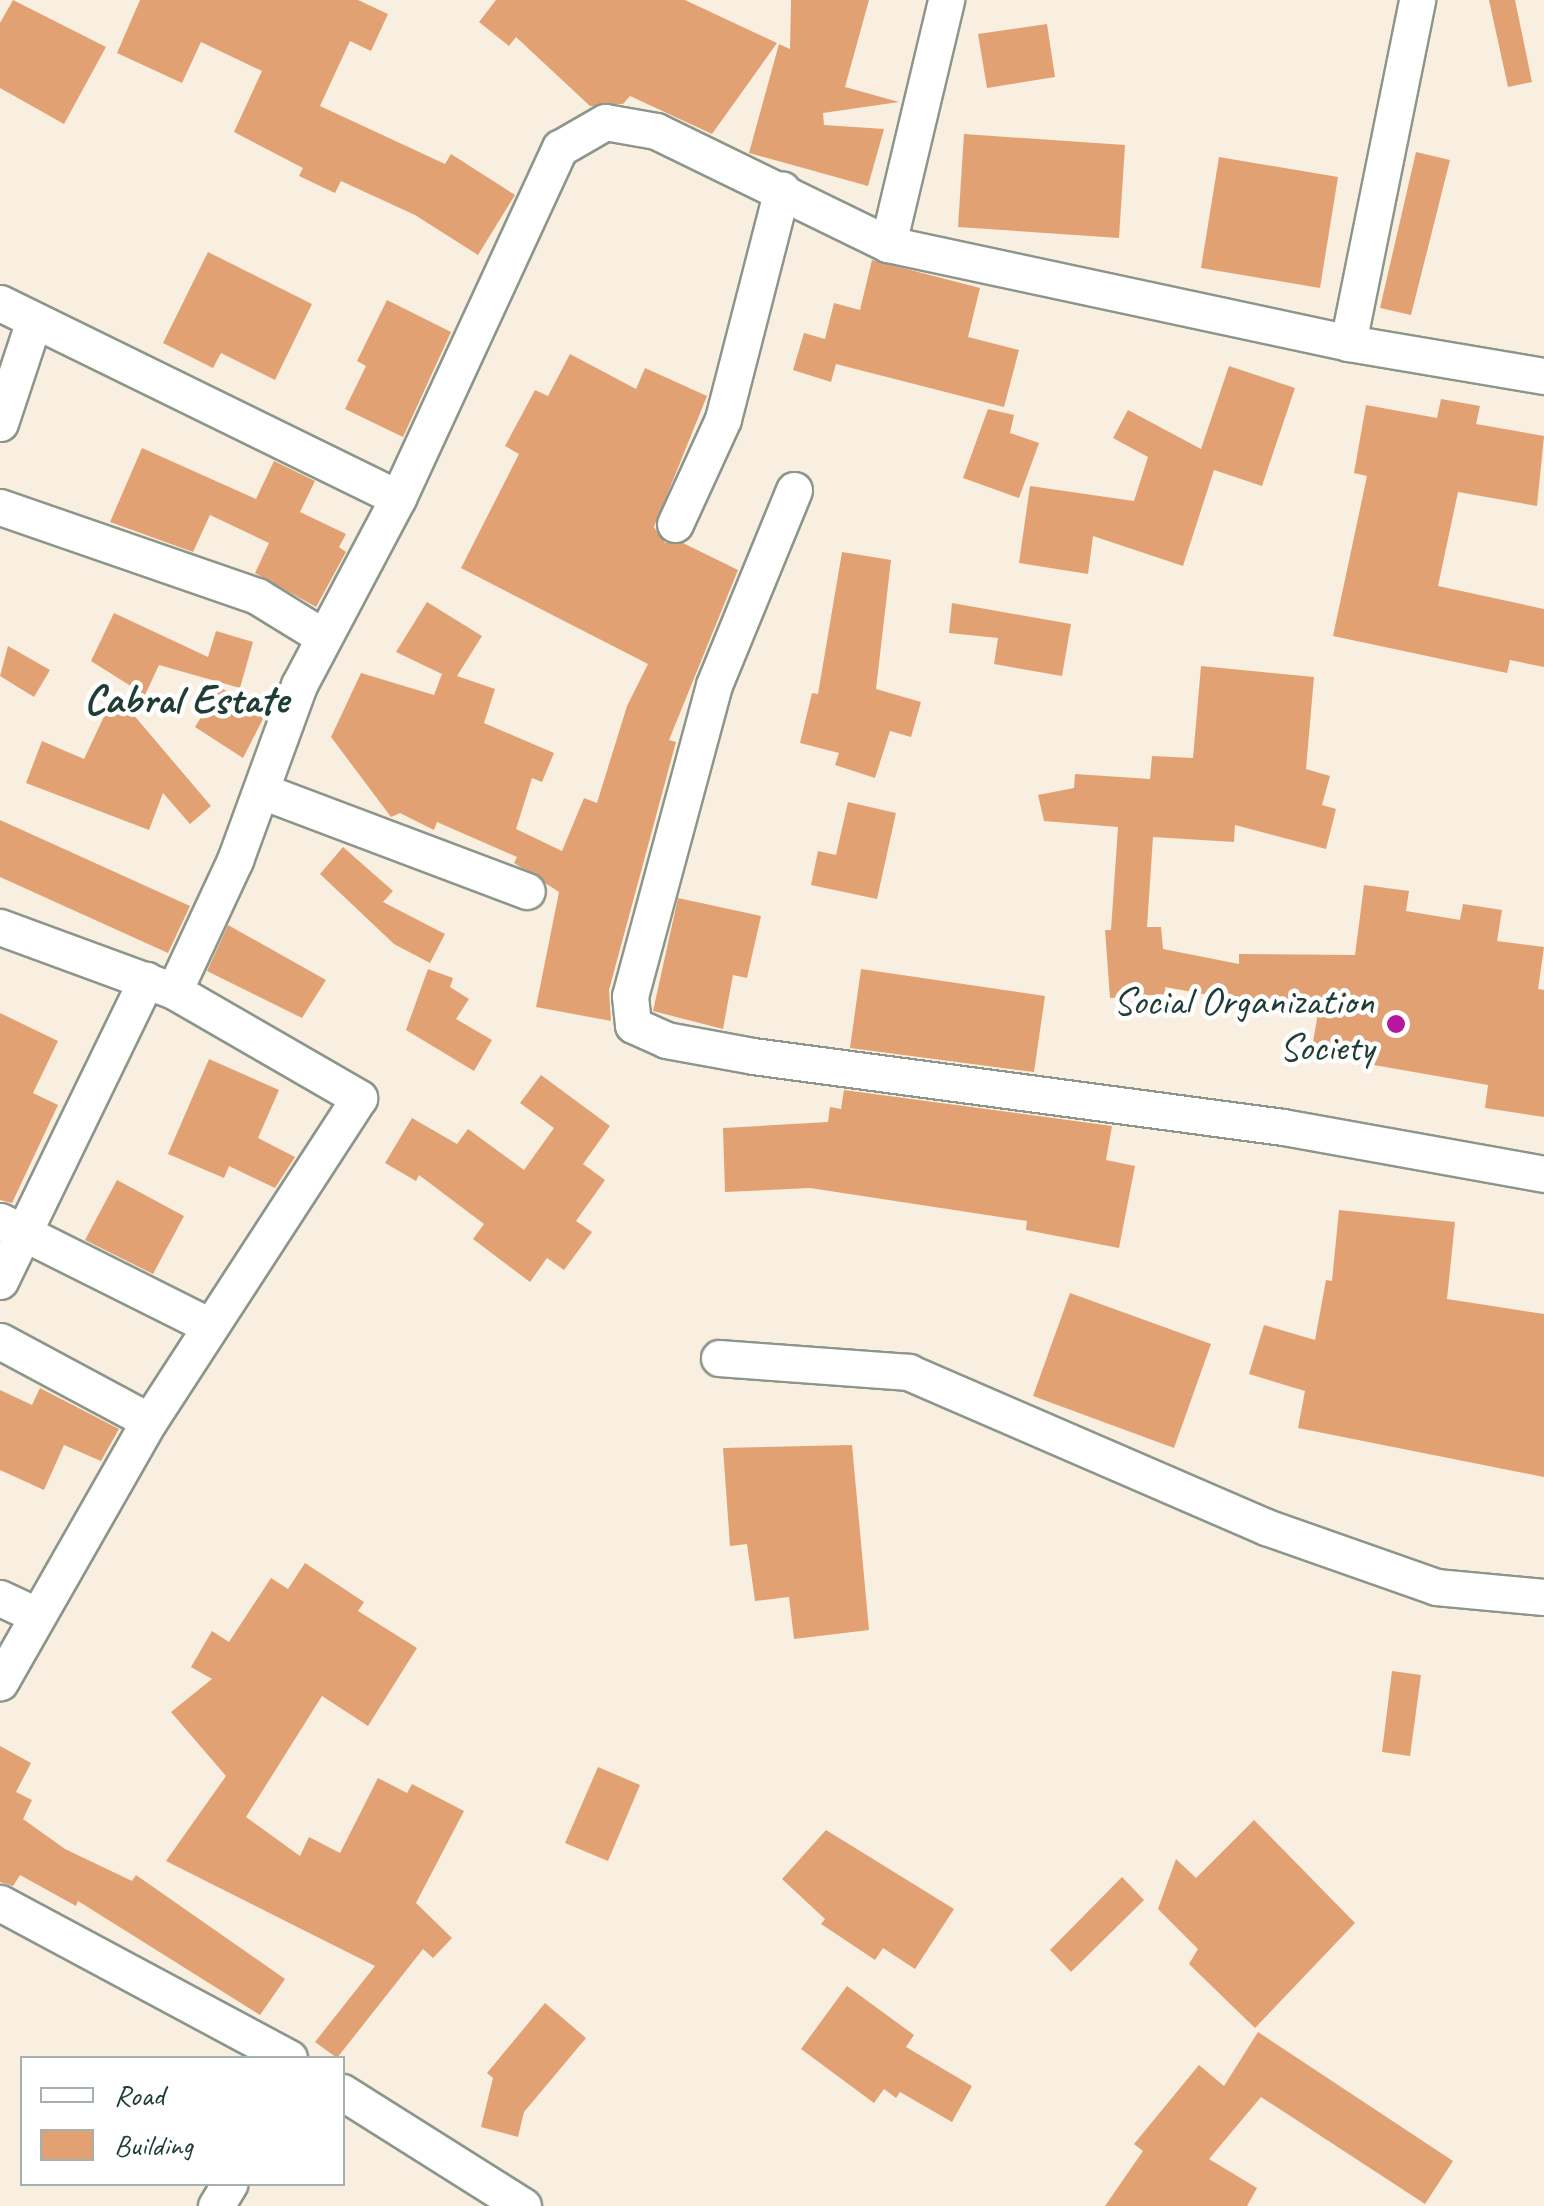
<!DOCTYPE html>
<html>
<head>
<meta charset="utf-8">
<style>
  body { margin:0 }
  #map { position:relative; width:1544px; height:2206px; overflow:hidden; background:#f9efe1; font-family:Caveat,sans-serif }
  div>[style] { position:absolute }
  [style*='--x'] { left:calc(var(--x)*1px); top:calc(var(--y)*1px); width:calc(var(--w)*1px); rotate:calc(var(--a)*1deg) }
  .building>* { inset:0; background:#e2a173 }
  .roads { filter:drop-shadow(2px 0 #8c968a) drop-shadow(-2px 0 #8c968a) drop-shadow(0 2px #8c968a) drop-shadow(0 -2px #8c968a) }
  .minor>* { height:35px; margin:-17.5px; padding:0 17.5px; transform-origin:17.5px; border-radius:17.5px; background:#fff }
  .dots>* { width:28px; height:28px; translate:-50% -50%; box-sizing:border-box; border:5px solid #fff; border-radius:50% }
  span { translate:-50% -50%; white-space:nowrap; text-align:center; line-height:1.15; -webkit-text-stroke:9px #fff; paint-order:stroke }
  .poi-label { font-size:40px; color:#1f3d34 }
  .right { translate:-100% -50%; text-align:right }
  .neighbourhood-label { font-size:42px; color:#1f3d34; font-weight:700 }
  .legend { position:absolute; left:20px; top:2056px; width:325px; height:130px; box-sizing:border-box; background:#fff; border:2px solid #a5b1ae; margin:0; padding:12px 18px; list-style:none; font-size:30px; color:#1f3d34 }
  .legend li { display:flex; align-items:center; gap:20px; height:50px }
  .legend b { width:50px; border:2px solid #a5b1ae }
</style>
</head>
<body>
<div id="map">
  <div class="building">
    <div style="clip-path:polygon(13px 0,106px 47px,64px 124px,0 88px,0 23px)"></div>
    <div style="clip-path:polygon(140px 0,358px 0,388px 14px,371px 51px,350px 41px,320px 106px,445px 164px,451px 154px,515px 195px,478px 255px,415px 215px,341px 181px,335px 193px,299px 176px,303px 168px,234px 132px,262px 71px,201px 42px,182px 83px,117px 53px)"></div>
    <div style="clip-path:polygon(496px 0,685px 0,777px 43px,712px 134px,630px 96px,623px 104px,590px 106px,516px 37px,509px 46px,479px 22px)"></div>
    <div style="clip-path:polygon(791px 0,869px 0,845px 87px,899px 102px,823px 113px,824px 125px,884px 129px,868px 186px,749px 153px,779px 44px,790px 49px)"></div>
    <div style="clip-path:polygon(1489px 0,1515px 0,1532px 82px,1508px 87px)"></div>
    <div style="clip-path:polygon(1047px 24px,1055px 77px,987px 88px,978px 34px)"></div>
    <div style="clip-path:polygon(964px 134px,1125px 145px,1119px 238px,958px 227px)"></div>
    <div style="clip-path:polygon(1416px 152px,1450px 160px,1411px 315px,1380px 308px)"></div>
    <div style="clip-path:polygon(1219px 157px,1338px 177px,1320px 288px,1201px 268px)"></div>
    <div style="clip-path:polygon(208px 252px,312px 304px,275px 380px,221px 353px,213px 368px,163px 343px)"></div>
    <div style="clip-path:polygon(872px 260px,980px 288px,968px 337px,1019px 350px,1004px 407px,836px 364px,831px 382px,793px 370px,804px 333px,825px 339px,834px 303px,860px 310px)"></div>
    <div style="clip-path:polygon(387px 300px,451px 332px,403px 437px,345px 409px,366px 366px,357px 361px)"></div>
    <div style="clip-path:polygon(570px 354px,636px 389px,645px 368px,707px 396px,654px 527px,665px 543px,683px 543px,738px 570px,669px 740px,676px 742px,609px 990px,611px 1021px,536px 1007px,559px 892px,514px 863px,517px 857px,437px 822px,434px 830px,400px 813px,391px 817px,331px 737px,361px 673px,434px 695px,442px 674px,396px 652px,427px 602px,482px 636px,457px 676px,495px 689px,484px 723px,554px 753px,542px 782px,532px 778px,516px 829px,562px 851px,584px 798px,597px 803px,627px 706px,648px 664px,461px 568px,519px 454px,505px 446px,535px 390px,548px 396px)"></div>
    <div style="clip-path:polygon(1229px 366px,1295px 388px,1262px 486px,1214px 470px,1183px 566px,1093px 536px,1088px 574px,1019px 563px,1030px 486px,1134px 501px,1148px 457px,1113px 438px,1128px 410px,1201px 449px)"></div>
    <div style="clip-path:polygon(1441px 399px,1480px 406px,1476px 424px,1544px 436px,1537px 506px,1458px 492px,1438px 586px,1544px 609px,1544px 667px,1510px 660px,1507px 673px,1333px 636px,1367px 476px,1354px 473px,1366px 405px,1437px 418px)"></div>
    <div style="clip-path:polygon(988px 409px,1014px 415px,1010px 433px,1039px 443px,1019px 498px,963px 478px)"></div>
    <div style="clip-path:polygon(142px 448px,256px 499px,274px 461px,315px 481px,300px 512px,346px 534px,339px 547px,346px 552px,316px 607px,255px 573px,269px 543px,210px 515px,193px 552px,110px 522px)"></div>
    <div style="clip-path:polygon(842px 552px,891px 560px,876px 689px,921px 702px,911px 737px,890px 731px,875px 778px,835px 765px,839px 753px,800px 743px,812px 693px,818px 694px)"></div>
    <div style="clip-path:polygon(952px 603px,1071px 624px,1062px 676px,994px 664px,998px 638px,949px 633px)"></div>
    <div style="clip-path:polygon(114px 613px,208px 657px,216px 631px,253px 642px,240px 688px,159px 665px,145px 695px,91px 661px)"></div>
    <div style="clip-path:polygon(8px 646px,50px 670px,34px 697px,0 676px)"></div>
    <div style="clip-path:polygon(1201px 666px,1314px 677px,1306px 769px,1330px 776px,1322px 805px,1336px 809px,1326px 849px,1235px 825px,1234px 842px,1153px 837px,1147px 927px,1161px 927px,1163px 949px,1239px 964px,1239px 954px,1355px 955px,1364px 885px,1409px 891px,1406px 911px,1460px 920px,1463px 904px,1502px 910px,1497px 941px,1544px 947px,1538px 989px,1544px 990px,1544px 1117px,1485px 1108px,1488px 1085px,1311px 1054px,1320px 1001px,1237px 1000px,1165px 987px,1166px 994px,1110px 998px,1105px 930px,1111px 930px,1118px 827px,1044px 821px,1038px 795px,1074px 788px,1075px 774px,1150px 779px,1152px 756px,1193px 758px)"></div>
    <div style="clip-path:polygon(220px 687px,265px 715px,243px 758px,195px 727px)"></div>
    <div style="clip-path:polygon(115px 693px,211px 806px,190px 824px,163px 793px,149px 830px,26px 783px,42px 741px,84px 759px)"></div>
    <div style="clip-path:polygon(848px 802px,896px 813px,877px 899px,811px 885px,818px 851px,836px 855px)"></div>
    <div style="clip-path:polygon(0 820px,190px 906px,168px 953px,0 877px)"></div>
    <div style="clip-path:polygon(343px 847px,393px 891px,383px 902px,445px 934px,430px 963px,394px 944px,320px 874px)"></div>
    <div style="clip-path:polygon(678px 898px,761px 916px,747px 978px,733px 975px,723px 1029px,653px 1011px)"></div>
    <div style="clip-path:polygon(228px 925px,326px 980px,302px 1018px,207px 971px)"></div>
    <div style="clip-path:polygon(428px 969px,453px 978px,450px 987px,469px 999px,456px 1019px,492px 1040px,474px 1071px,406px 1030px)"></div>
    <div style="clip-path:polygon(861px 969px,1045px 996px,1034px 1072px,850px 1048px)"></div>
    <div style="clip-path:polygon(0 1013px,58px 1041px,33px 1093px,58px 1105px,12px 1203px,0 1200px)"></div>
    <div style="clip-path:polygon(209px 1059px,279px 1090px,258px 1138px,295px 1157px,275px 1188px,229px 1166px,224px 1178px,168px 1154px)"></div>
    <div style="clip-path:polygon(541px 1075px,610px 1126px,583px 1164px,605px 1180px,576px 1221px,592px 1232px,564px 1270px,547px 1258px,530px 1282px,473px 1239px,484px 1224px,419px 1175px,416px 1181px,385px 1163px,412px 1118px,457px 1144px,468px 1129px,524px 1170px,554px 1128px,520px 1103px)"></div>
    <div style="clip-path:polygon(844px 1090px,1112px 1126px,1106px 1160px,1135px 1166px,1119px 1248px,1026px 1230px,1027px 1221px,810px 1188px,725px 1192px,723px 1128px,828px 1122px,830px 1107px,841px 1109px)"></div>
    <div style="clip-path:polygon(117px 1180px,184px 1216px,153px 1274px,85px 1240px)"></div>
    <div style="clip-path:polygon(1339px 1210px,1455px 1222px,1447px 1299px,1544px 1314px,1544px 1477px,1298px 1428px,1305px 1391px,1249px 1374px,1264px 1325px,1315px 1340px,1326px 1280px,1332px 1281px)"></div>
    <div style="clip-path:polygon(1070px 1293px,1211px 1344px,1174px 1448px,1033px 1396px)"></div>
    <div style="clip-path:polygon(40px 1388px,119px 1429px,101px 1461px,64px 1445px,44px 1490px,0 1470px,0 1390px,32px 1405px)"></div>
    <div style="clip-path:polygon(852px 1445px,869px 1630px,794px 1639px,789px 1597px,755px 1601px,747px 1544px,730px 1546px,723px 1448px)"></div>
    <div style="clip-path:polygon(305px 1563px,364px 1602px,358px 1611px,417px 1648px,368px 1726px,322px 1696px,246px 1817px,300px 1856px,309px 1837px,340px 1853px,378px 1778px,407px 1793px,412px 1784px,464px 1811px,416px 1903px,452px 1938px,433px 1958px,423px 1949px,337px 2058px,315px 2042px,375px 1966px,166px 1861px,226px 1776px,171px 1712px,212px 1679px,191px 1667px,212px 1631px,229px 1642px,271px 1578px,288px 1589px)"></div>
    <div style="clip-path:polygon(1392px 1671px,1421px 1675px,1410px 1756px,1382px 1752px)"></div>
    <div style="clip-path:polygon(0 1746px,31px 1763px,16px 1792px,32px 1800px,23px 1819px,65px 1849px,132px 1881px,136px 1875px,285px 1979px,260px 2015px,78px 1901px,76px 1906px,20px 1875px,13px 1886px,0 1882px)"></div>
    <div style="clip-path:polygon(598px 1767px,640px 1785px,608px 1861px,565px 1843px)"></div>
    <div style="clip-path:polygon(1254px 1820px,1355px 1923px,1255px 2028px,1189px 1964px,1198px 1949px,1158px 1909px,1176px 1859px,1196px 1878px)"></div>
    <div style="clip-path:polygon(826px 1830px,954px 1909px,915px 1969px,883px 1948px,875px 1960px,821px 1924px,825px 1919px,782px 1879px)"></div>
    <div style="clip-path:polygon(1122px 1877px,1144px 1900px,1071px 1972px,1050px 1950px)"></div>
    <div style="clip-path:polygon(847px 1986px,914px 2035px,906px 2047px,972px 2086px,952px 2122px,900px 2092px,896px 2098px,884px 2089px,874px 2103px,801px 2049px)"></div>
    <div style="clip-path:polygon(545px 2003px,586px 2038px,524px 2112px,518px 2137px,481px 2127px,493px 2078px,487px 2073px)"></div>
    <div style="clip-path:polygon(1258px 2032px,1453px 2161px,1425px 2204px,1261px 2097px,1209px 2159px,1257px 2188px,1247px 2206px,1105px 2206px,1143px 2151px,1134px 2144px,1199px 2065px,1224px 2086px)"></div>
  </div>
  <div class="roads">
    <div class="minor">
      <div style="--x:888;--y:244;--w:251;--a:-76.6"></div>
      <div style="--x:0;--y:303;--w:443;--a:26.1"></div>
      <div style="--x:398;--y:498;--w:386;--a:-65.2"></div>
      <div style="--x:560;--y:148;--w:52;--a:-30"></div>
      <div style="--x:605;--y:122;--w:52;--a:10"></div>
      <div style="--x:656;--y:131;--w:258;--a:26"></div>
      <div style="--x:888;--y:244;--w:471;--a:12.1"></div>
      <div style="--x:1348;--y:343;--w:199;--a:9.6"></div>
      <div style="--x:1348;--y:343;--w:350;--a:-78.6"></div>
      <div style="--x:0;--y:423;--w:108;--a:-71.7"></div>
      <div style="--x:794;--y:490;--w:211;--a:112.3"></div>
      <div style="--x:714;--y:685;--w:322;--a:105.1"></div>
      <div style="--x:630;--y:996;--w:29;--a:84"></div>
      <div style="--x:633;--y:1025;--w:36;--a:24"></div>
      <div style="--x:666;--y:1040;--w:88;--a:10.4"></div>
      <div style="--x:753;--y:1056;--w:535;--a:7.63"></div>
      <div style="--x:1283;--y:1127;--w:265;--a:10.2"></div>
      <div style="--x:0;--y:507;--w:272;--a:19.1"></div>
      <div style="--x:257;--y:596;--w:76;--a:31.6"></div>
      <div style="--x:675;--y:524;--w:115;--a:-65.4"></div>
      <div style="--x:723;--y:419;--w:237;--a:-75.6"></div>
      <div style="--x:262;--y:791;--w:283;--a:20.7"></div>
      <div style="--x:0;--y:927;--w:185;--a:20.2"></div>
      <div style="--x:174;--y:991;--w:214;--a:30"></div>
      <div style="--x:359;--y:1098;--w:385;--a:123"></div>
      <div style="--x:149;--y:1421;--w:301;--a:119.7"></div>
      <div style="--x:174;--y:991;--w:145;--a:-65"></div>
      <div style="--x:235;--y:860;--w:186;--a:-69.9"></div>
      <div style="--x:299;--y:685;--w:212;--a:-62.1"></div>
      <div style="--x:0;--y:1221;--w:235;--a:26.6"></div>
      <div style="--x:0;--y:1281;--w:335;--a:-64.1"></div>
      <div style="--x:0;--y:1341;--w:169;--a:28.2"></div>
      <div style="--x:719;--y:1358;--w:190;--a:4.2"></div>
      <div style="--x:908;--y:1372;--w:390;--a:23.4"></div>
      <div style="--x:1266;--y:1527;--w:180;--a:19.4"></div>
      <div style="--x:1436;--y:1587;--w:108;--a:5.3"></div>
      <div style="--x:0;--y:1598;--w:38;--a:25"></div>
      <div style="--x:0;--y:1903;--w:328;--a:28.2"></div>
      <div style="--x:342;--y:2092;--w:214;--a:32.2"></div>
      <div style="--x:216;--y:2206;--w:26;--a:-59"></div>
    </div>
  </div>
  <div class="dots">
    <div style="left:1396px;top:1024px;background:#b5179e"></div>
  </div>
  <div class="poi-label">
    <span class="right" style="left:1374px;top:1024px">Social Organization<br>Society</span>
  </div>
  <div class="neighbourhood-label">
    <span style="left:186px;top:700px">Cabral Estate</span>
  </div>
  <ul class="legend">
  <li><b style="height:12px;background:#fff"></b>Road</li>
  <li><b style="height:28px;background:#e2a173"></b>Building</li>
  </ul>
</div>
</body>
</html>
